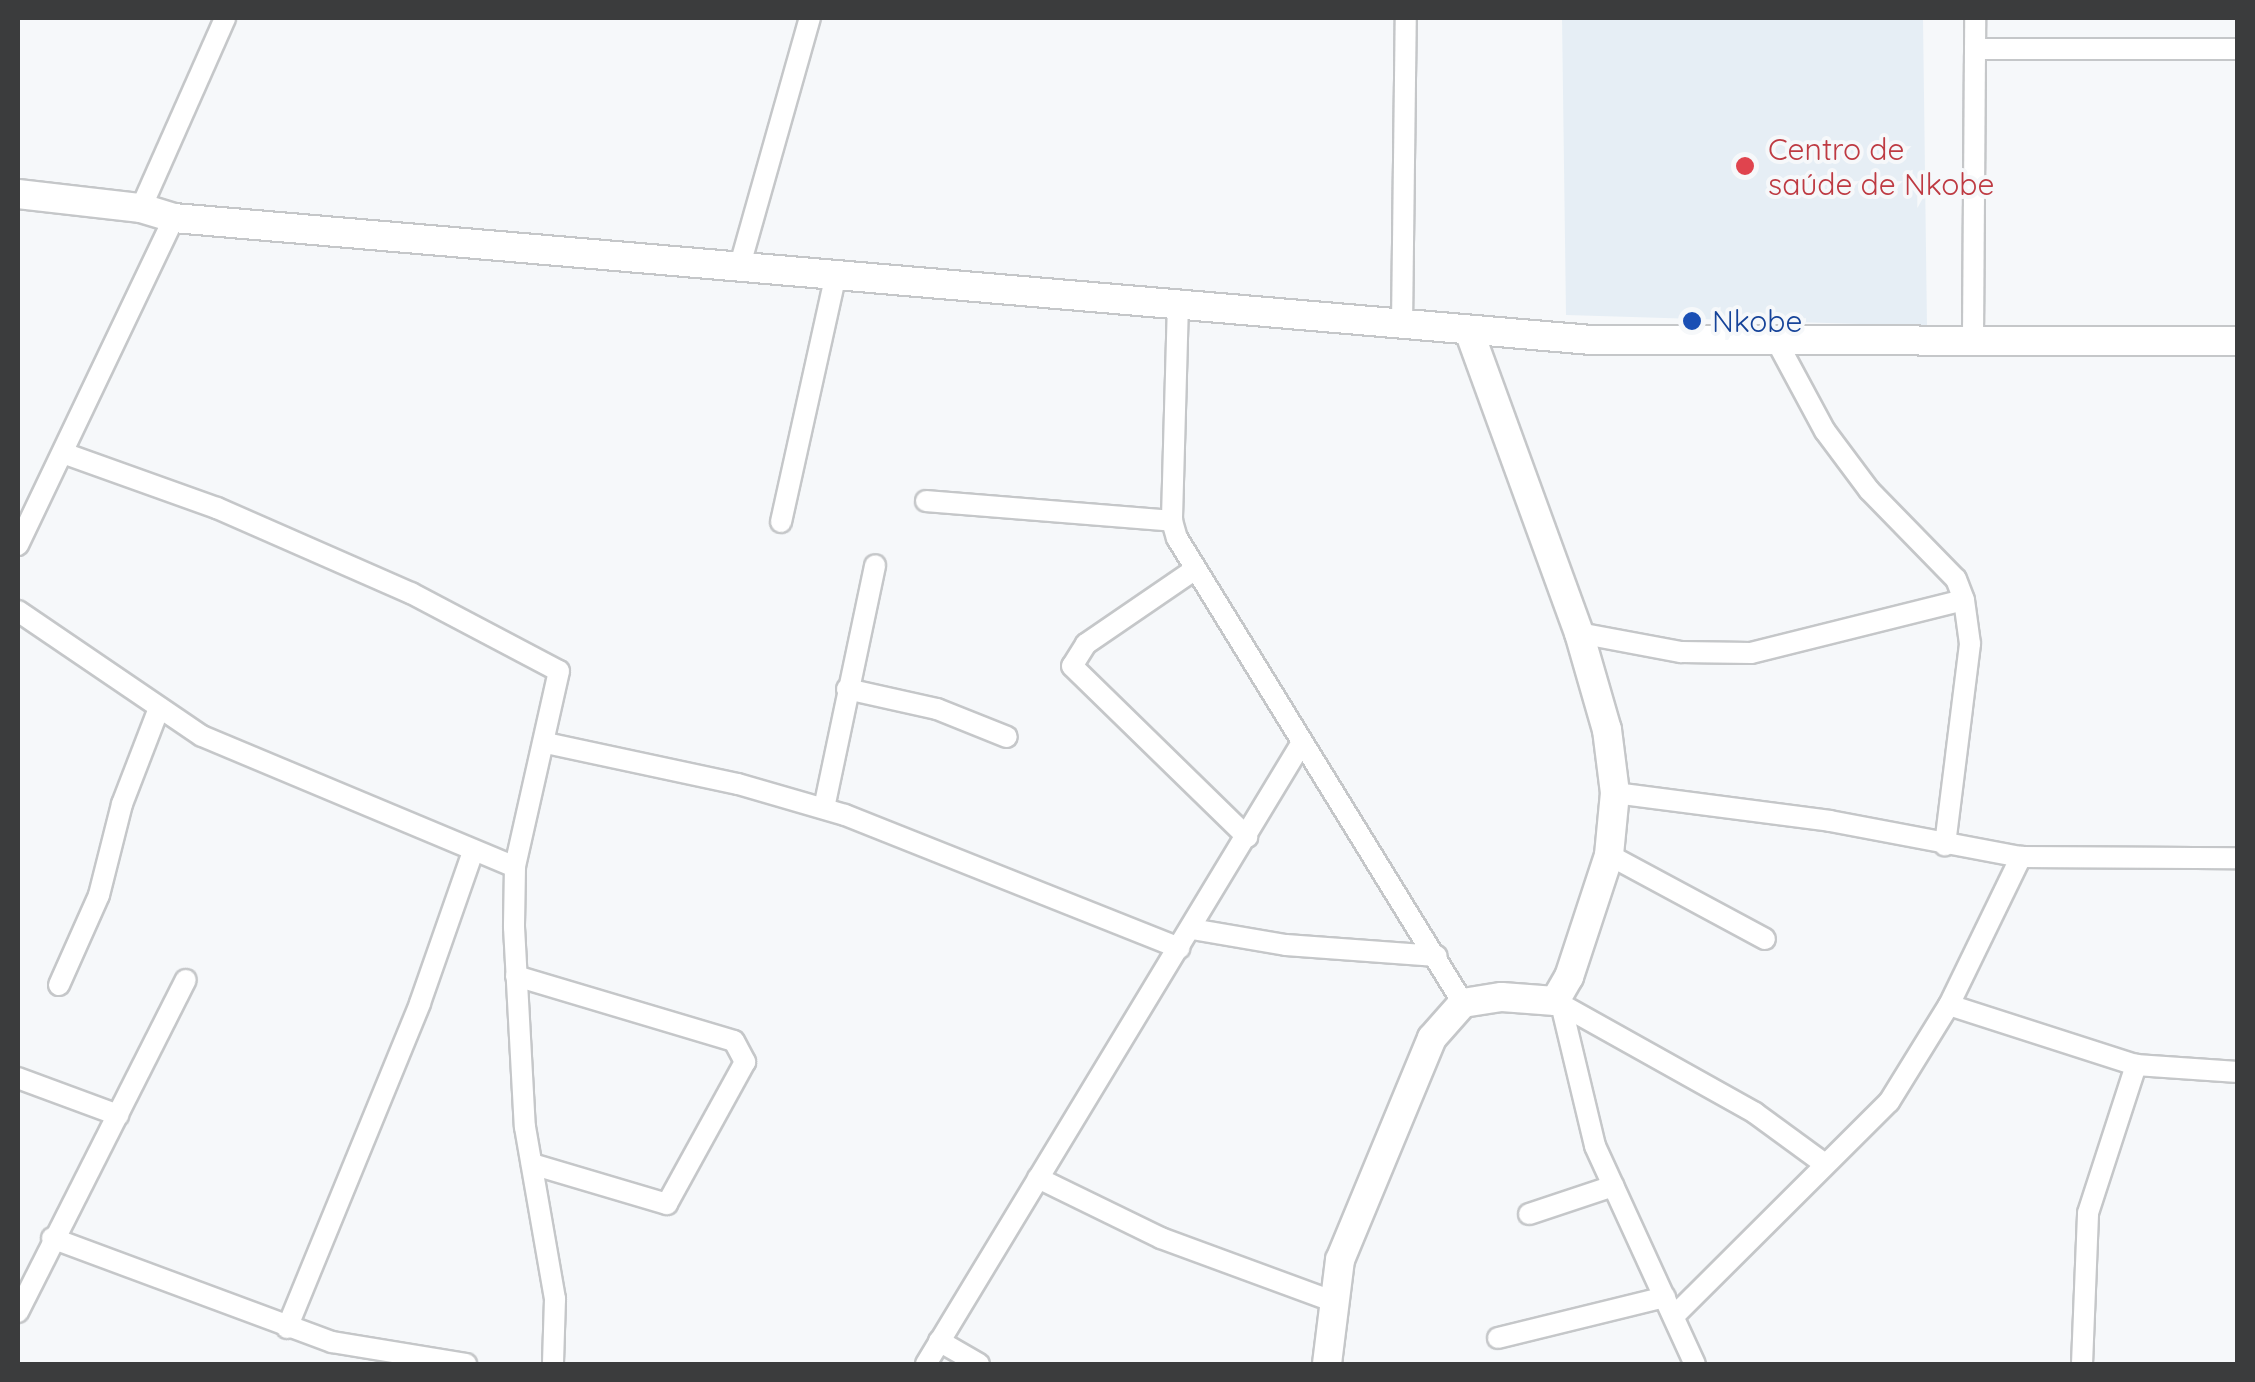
<!DOCTYPE html>
<html>
<head>
<meta charset="utf-8">
<style>
  body { margin:0 }
  #map { position:relative; width:2255px; height:1382px; overflow:hidden; background:#f6f8fa; font-family:Quicksand,sans-serif }
  div>[style] { position:absolute }
  [style*='--x'] { left:calc(var(--x)*1px); top:calc(var(--y)*1px); width:calc(var(--w)*1px); rotate:calc(var(--a)*1deg) }
  .built>* { inset:0; background:#e6eef5 }
  .roads { filter:drop-shadow(2px 0 #c5c7c9) drop-shadow(-2px 0 #c5c7c9) drop-shadow(0 2px #c5c7c9) drop-shadow(0 -2px #c5c7c9) }
  .street>* { height:20px; margin:-10px; padding:0 10px; transform-origin:10px; border-radius:10px; background:#fff }
  .secondary>* { height:28px; margin:-14px; padding:0 14px; transform-origin:14px; border-radius:14px; background:#fff }
  .dots>* { width:28px; height:28px; translate:-50% -50%; box-sizing:border-box; border:5px solid #f6f8fa; border-radius:50% }
  span { translate:-50% -50%; white-space:nowrap; text-align:center; line-height:1.15; -webkit-text-stroke:8px #f6f8fa; paint-order:stroke }
  .health-label { font-size:30px; color:#be3a42 }
  .left { translate:0 -50%; text-align:left }
  .transit-label { font-size:30px; color:#164399 }
  .frame { position:absolute; inset:0; border:20px solid #3b3c3d; pointer-events:none }
</style>
</head>
<body>
<div id="map">
  <div class="built">
    <div style="clip-path:polygon(1562px 18px,1923px 18px,1927px 326px,1566px 315px)"></div>
  </div>
  <div class="roads">
    <div class="street">
      <div style="--x:1976;--y:49;--w:262;--a:0"></div>
      <div style="--x:141;--y:208;--w:208;--a:-66.1"></div>
      <div style="--x:740;--y:265;--w:257;--a:-74.2"></div>
      <div style="--x:1178;--y:303;--w:218;--a:91.6"></div>
      <div style="--x:1172;--y:521;--w:18;--a:74"></div>
      <div style="--x:1177;--y:538;--w:546;--a:58.41"></div>
      <div style="--x:1402;--y:325;--w:307;--a:-89.3"></div>
      <div style="--x:1973;--y:337;--w:319;--a:-89.6"></div>
      <div style="--x:1777;--y:342;--w:101;--a:61.7"></div>
      <div style="--x:1825;--y:431;--w:74;--a:53.3"></div>
      <div style="--x:1869;--y:490;--w:124;--a:45.7"></div>
      <div style="--x:1956;--y:579;--w:22;--a:69"></div>
      <div style="--x:1964;--y:600;--w:44;--a:82.2"></div>
      <div style="--x:1970;--y:644;--w:203;--a:97.1"></div>
      <div style="--x:63;--y:453;--w:164;--a:19.7"></div>
      <div style="--x:217;--y:508;--w:212;--a:23.7"></div>
      <div style="--x:411;--y:593;--w:167;--a:27.8"></div>
      <div style="--x:559;--y:671;--w:201;--a:102.7"></div>
      <div style="--x:515;--y:867;--w:60;--a:91"></div>
      <div style="--x:514;--y:927;--w:200;--a:86.9"></div>
      <div style="--x:525;--y:1127;--w:175;--a:80.1"></div>
      <div style="--x:555;--y:1299;--w:65;--a:91.8"></div>
      <div style="--x:926;--y:501;--w:247;--a:4.6"></div>
      <div style="--x:781;--y:522;--w:255;--a:-77.5"></div>
      <div style="--x:18;--y:545;--w:362;--a:-64.5"></div>
      <div style="--x:1194;--y:570;--w:131;--a:145.6"></div>
      <div style="--x:1086;--y:644;--w:26;--a:122"></div>
      <div style="--x:1072;--y:666;--w:245;--a:44.3"></div>
      <div style="--x:18;--y:611;--w:222;--a:34.2"></div>
      <div style="--x:202;--y:736;--w:339;--a:22.7"></div>
      <div style="--x:1579;--y:633;--w:104;--a:10.6"></div>
      <div style="--x:1681;--y:652;--w:70;--a:0.8"></div>
      <div style="--x:1751;--y:653;--w:219;--a:-14"></div>
      <div style="--x:847;--y:689;--w:92;--a:12.5"></div>
      <div style="--x:937;--y:709;--w:75;--a:21.8"></div>
      <div style="--x:546;--y:743;--w:196;--a:12.1"></div>
      <div style="--x:738;--y:784;--w:111;--a:16.2"></div>
      <div style="--x:845;--y:815;--w:360;--a:21.7"></div>
      <div style="--x:1615;--y:793;--w:217;--a:7.4"></div>
      <div style="--x:1830;--y:821;--w:194;--a:10.7"></div>
      <div style="--x:2021;--y:857;--w:217;--a:0.3"></div>
      <div style="--x:824;--y:808;--w:248;--a:-78.1"></div>
      <div style="--x:1609;--y:855;--w:177;--a:28.3"></div>
      <div style="--x:1192;--y:929;--w:95;--a:9.7"></div>
      <div style="--x:1286;--y:945;--w:151;--a:4.2"></div>
      <div style="--x:516;--y:976;--w:227;--a:16.6"></div>
      <div style="--x:734;--y:1041;--w:24;--a:62"></div>
      <div style="--x:745;--y:1062;--w:162;--a:118.8"></div>
      <div style="--x:667;--y:1204;--w:141;--a:-163.5"></div>
      <div style="--x:59;--y:985;--w:98;--a:-66"></div>
      <div style="--x:99;--y:895;--w:94;--a:-75.8"></div>
      <div style="--x:122;--y:804;--w:103;--a:-68.9"></div>
      <div style="--x:1555;--y:1001;--w:229;--a:29.2"></div>
      <div style="--x:1755;--y:1113;--w:83;--a:36.2"></div>
      <div style="--x:1561;--y:1004;--w:146;--a:76.5"></div>
      <div style="--x:1595;--y:1146;--w:240;--a:65.4"></div>
      <div style="--x:1949;--y:1005;--w:196;--a:17.8"></div>
      <div style="--x:2136;--y:1065;--w:102;--a:3.9"></div>
      <div style="--x:18;--y:1078;--w:107;--a:20.3"></div>
      <div style="--x:1038;--y:1178;--w:137;--a:26"></div>
      <div style="--x:1161;--y:1238;--w:182;--a:20.2"></div>
      <div style="--x:1529;--y:1214;--w:89;--a:-18.4"></div>
      <div style="--x:52;--y:1238;--w:299;--a:20.4"></div>
      <div style="--x:332;--y:1342;--w:136;--a:9.3"></div>
      <div style="--x:18;--y:1312;--w:372;--a:-63.2"></div>
      <div style="--x:1675;--y:1315;--w:302;--a:-44.9"></div>
      <div style="--x:1889;--y:1102;--w:114;--a:-58.3"></div>
      <div style="--x:1949;--y:1005;--w:165;--a:-64.1"></div>
      <div style="--x:287;--y:1328;--w:351;--a:-67.7"></div>
      <div style="--x:420;--y:1003;--w:160;--a:-70.7"></div>
      <div style="--x:1498;--y:1338;--w:172;--a:-13.8"></div>
      <div style="--x:939;--y:1341;--w:46;--a:29.9"></div>
      <div style="--x:926;--y:1364;--w:725;--a:-58.83"></div>
      <div style="--x:2082;--y:1364;--w:151;--a:-87.7"></div>
      <div style="--x:2088;--y:1213;--w:156;--a:-72"></div>
    </div>
    <div class="secondary">
      <div style="--x:18;--y:194;--w:124;--a:6.5"></div>
      <div style="--x:141;--y:208;--w:34;--a:17"></div>
      <div style="--x:174;--y:218;--w:1423;--a:4.92"></div>
      <div style="--x:1592;--y:340;--w:646;--a:0.09"></div>
      <div style="--x:1327;--y:1364;--w:105;--a:-82.9"></div>
      <div style="--x:1340;--y:1260;--w:240;--a:-67.5"></div>
      <div style="--x:1432;--y:1038;--w:47;--a:-48.5"></div>
      <div style="--x:1463;--y:1003;--w:39;--a:-9"></div>
      <div style="--x:1502;--y:997;--w:53;--a:4.3"></div>
      <div style="--x:1555;--y:1001;--w:28;--a:-60"></div>
      <div style="--x:1569;--y:977;--w:128;--a:-71.8"></div>
      <div style="--x:1609;--y:855;--w:62;--a:-84.5"></div>
      <div style="--x:1615;--y:793;--w:64;--a:-97.2"></div>
      <div style="--x:1607;--y:730;--w:101;--a:-106.1"></div>
      <div style="--x:1579;--y:633;--w:321;--a:-110"></div>
    </div>
  </div>
  <div class="dots">
    <div style="left:1745px;top:166px;background:#e0444e"></div>
    <div style="left:1692px;top:321px;background:#1a4fb4"></div>
  </div>
  <div class="health-label">
    <span class="left" style="left:1768px;top:166px">Centro de<br>saúde de Nkobe</span>
  </div>
  <div class="transit-label">
    <span class="left" style="left:1712px;top:321px">Nkobe</span>
  </div>
  <div class="frame"></div>
</div>
</body>
</html>
